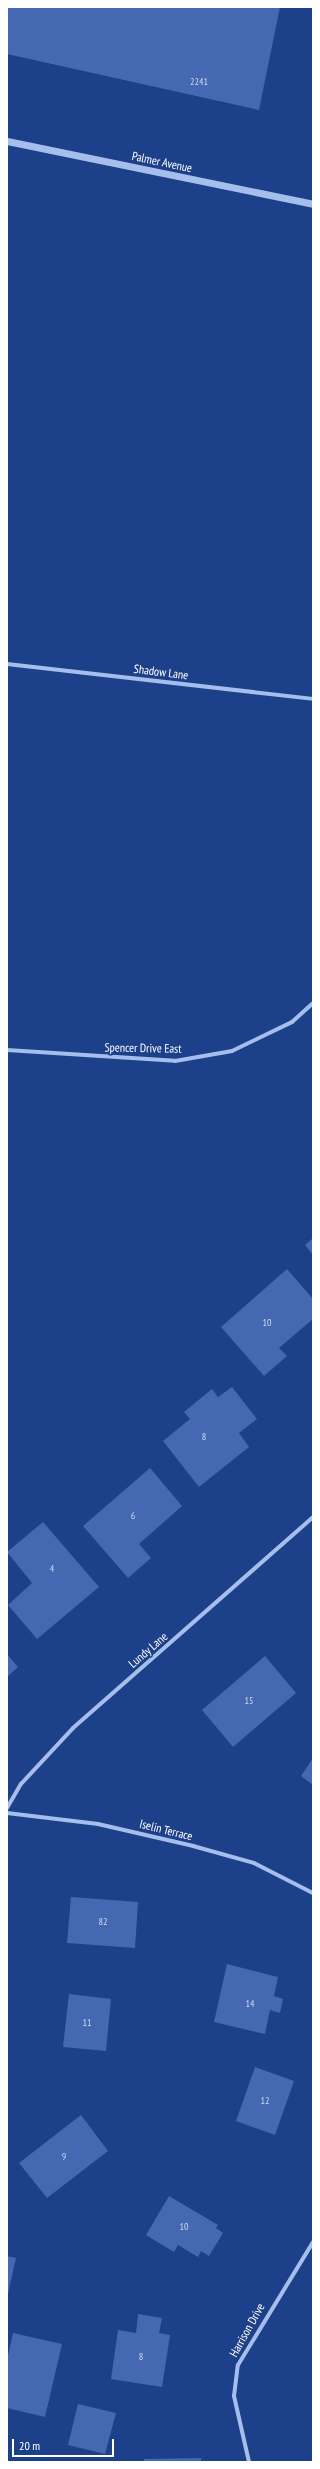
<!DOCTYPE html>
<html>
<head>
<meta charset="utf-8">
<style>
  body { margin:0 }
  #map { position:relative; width:320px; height:2469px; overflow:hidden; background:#1c4089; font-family:"PT Sans Narrow",sans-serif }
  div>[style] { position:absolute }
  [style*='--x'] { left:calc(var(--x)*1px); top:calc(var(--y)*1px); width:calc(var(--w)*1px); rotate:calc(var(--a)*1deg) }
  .building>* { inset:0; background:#4469b2 }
  .minor>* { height:4px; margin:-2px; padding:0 2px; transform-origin:2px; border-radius:2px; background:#a6beec }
  .tertiary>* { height:7px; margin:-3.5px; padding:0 3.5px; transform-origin:3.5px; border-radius:3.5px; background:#a6beec }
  span { translate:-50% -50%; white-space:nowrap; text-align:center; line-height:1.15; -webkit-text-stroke:3px #1c4089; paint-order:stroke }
  .number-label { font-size:10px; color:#d0daec }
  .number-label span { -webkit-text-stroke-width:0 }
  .street-label { font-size:12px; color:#fff }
  .frame { position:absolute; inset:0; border:8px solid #fff; pointer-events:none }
  .scale { position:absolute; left:12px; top:2439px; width:102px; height:18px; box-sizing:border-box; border:2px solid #fff; border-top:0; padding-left:5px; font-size:12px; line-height:14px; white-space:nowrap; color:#fff; -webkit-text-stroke:3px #1c4089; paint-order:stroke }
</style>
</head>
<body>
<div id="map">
  <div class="building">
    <div style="clip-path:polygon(7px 7px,280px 7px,259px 110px,7px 54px)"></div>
    <div style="clip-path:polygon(313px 1238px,313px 1255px,305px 1245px)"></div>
    <div style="clip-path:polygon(287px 1269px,313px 1299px,313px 1319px,279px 1348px,287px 1356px,264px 1376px,221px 1327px)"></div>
    <div style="clip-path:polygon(232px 1387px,257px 1419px,239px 1433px,249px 1447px,199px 1487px,163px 1441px,190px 1419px,184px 1412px,212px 1389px,218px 1397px)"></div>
    <div style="clip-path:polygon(150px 1468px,182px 1506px,139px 1544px,151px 1558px,128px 1578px,83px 1526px)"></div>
    <div style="clip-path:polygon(43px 1522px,99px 1587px,37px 1639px,8px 1605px,32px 1583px,7px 1552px)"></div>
    <div style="clip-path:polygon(7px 1654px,18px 1667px,7px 1677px)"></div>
    <div style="clip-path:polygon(265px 1656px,296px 1693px,233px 1747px,202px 1710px)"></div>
    <div style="clip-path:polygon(313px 1758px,313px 1785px,301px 1776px)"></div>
    <div style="clip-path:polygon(71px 1897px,138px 1902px,135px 1948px,67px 1943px)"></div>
    <div style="clip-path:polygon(227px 1964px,278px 1977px,274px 1996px,283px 1999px,280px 2013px,270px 2010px,265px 2034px,214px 2022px)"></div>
    <div style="clip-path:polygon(69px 1994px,111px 1999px,106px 2051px,63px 2047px)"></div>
    <div style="clip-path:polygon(255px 2067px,294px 2081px,275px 2135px,236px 2121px)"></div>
    <div style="clip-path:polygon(81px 2115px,108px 2151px,47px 2198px,19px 2163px)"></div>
    <div style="clip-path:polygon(169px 2196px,218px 2225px,216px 2228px,223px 2233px,209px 2256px,201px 2251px,198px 2257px,178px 2245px,174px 2252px,146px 2235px)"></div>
    <div style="clip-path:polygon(7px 2256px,16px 2258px,8px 2294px,7px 2294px)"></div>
    <div style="clip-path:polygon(138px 2314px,162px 2318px,159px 2333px,170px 2335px,162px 2387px,111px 2379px,118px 2330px,136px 2333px)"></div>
    <div style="clip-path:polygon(13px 2333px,62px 2344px,45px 2417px,7px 2408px,7px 2360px)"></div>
    <div style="clip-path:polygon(78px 2404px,116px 2413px,105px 2454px,68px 2445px)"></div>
    <div style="clip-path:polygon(201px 2458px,201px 2462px,144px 2462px,144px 2459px)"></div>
  </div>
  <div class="minor">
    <div style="--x:7;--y:664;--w:308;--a:6.5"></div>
    <div style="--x:7;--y:1050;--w:168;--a:3.7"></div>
    <div style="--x:175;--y:1061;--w:58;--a:-10"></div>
    <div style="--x:232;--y:1051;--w:67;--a:-25.8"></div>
    <div style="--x:292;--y:1022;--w:28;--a:-42"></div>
    <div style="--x:7;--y:1808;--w:28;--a:-60"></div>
    <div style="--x:21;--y:1784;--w:76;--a:-47.1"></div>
    <div style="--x:73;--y:1728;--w:320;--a:-41.3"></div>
    <div style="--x:7;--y:1813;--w:92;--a:6.9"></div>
    <div style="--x:98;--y:1824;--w:98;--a:13"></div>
    <div style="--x:193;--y:1846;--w:63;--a:15.6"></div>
    <div style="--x:254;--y:1863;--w:66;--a:27"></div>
    <div style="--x:249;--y:2462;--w:68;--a:-102.8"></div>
    <div style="--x:234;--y:2396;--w:31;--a:-83"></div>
    <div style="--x:238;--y:2365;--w:144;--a:-58.6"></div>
  </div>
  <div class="tertiary">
    <div style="--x:7;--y:141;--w:312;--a:11.6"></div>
  </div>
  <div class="number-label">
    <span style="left:199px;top:82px">2241</span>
    <span style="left:267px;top:1323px">10</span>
    <span style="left:204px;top:1437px">8</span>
    <span style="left:133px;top:1516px">6</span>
    <span style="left:52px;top:1569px">4</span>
    <span style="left:249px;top:1701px">15</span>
    <span style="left:103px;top:1922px">82</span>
    <span style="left:250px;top:2004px">14</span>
    <span style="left:87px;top:2023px">11</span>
    <span style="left:265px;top:2101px">12</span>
    <span style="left:64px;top:2157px">9</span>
    <span style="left:184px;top:2227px">10</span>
    <span style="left:141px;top:2357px">8</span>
  </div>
  <div class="street-label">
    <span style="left:162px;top:162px;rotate:12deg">Palmer Avenue</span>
    <span style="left:161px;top:672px;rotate:7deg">Shadow Lane</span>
    <span style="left:143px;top:1048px;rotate:1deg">Spencer Drive East</span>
    <span style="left:148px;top:1650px;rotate:-41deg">Lundy Lane</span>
    <span style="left:166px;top:1830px;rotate:14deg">Iselin Terrace</span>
    <span style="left:247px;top:2330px;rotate:-61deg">Harrison Drive</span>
  </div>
  <div class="frame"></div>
  <div class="scale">20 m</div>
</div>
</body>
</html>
